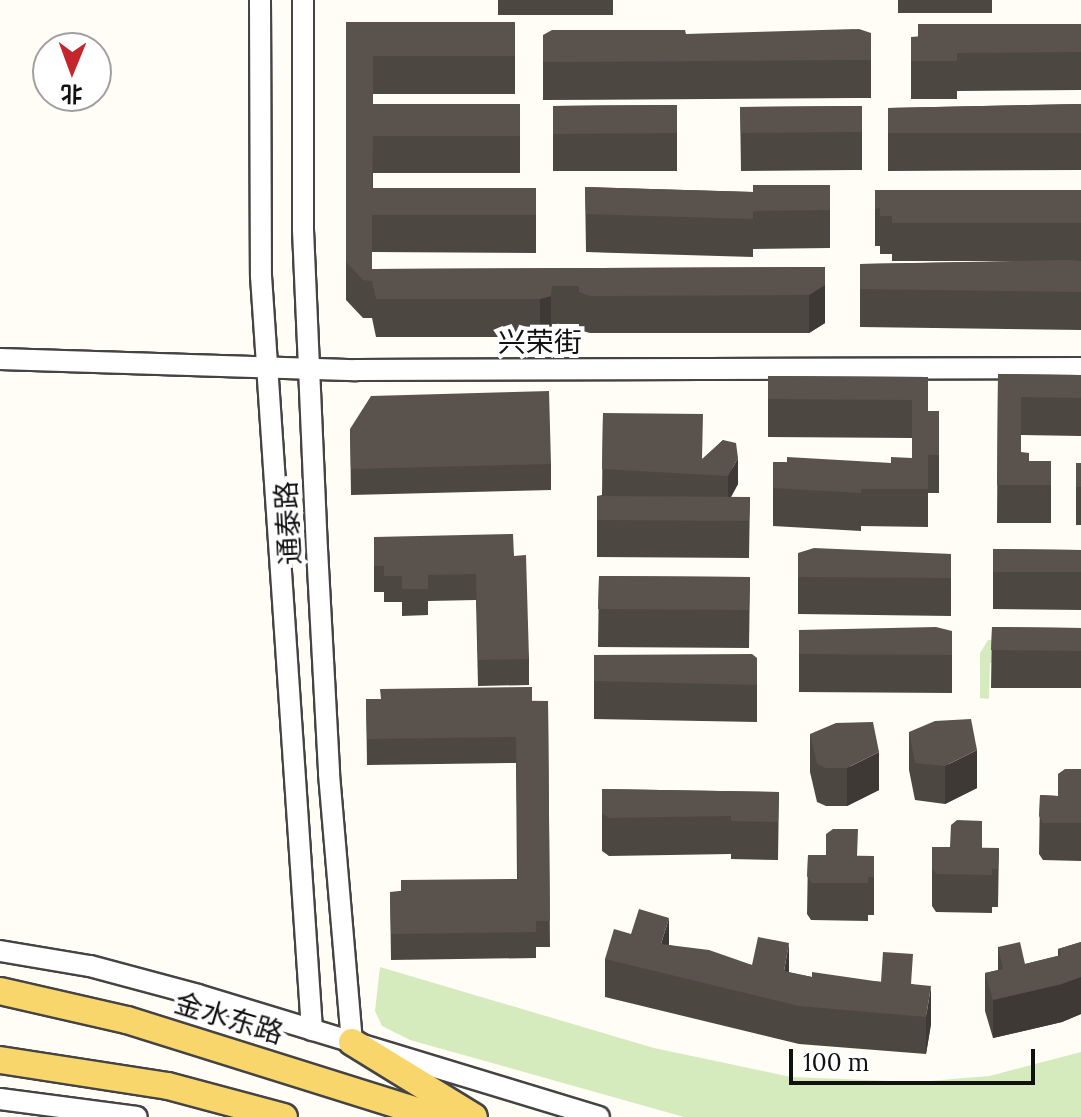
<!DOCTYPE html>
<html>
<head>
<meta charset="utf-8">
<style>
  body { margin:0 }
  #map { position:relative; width:1081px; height:1117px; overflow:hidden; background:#fffdf5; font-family:Lora,"Noto Sans SC",serif }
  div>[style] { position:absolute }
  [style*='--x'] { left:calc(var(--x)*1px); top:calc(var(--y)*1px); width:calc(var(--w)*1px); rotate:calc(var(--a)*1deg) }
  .green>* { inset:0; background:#d5ebbd }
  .roads { filter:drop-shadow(2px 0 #444) drop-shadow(-2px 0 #444) drop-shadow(0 2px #444) drop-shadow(0 -2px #444) }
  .minor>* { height:20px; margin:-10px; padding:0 10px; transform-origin:10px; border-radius:10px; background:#fff }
  .major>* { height:26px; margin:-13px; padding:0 13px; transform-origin:13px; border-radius:13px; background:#f9d66b }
  .wall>* { inset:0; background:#4d4742 }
  .shaded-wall>* { inset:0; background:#3f3936 }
  .building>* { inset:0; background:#5a524d }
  span { translate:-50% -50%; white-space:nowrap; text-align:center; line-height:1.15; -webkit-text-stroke:8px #fff; paint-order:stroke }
  .street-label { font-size:28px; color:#111 }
  .north { position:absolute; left:32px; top:32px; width:80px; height:80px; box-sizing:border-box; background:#fff; border:2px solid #a0a0a0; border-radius:50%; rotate:181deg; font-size:22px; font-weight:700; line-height:32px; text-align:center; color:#111 }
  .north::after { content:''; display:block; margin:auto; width:28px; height:36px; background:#c4262e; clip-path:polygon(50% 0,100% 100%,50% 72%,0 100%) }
  .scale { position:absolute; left:789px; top:1049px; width:246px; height:36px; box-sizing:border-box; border:4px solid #111; border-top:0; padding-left:10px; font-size:24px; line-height:28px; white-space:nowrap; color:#111; -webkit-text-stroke:6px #fff; paint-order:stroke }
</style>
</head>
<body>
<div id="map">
  <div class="green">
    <div style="clip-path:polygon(988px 640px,1081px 640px,1081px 663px,990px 663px,989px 699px,980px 698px,980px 653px)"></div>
    <div style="clip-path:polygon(380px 967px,654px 1048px,791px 1077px,917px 1082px,989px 1076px,1081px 1052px,1081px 1117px,684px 1117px,410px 1040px,382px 1026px,375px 1011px)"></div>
  </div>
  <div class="roads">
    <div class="minor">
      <div style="--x:260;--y:0;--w:276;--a:89.8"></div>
      <div style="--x:261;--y:276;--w:756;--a:86.13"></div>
      <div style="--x:303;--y:0;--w:230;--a:90"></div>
      <div style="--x:303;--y:230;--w:319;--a:87.5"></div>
      <div style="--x:317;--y:549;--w:225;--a:86.9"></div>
      <div style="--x:329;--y:774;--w:269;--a:85.1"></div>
      <div style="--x:0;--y:359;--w:356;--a:1.8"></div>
      <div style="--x:356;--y:370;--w:725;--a:-0.16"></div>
      <div style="--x:0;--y:951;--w:91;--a:9.5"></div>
      <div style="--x:90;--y:966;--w:112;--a:15"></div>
      <div style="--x:198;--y:995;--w:419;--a:16.9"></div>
      <div style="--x:0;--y:1099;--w:138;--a:7.5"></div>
    </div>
    <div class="major">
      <div style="--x:0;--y:991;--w:130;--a:12.9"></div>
      <div style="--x:127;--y:1020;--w:324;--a:17.4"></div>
      <div style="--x:352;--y:1042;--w:143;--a:31.6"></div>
      <div style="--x:0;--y:1060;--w:170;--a:8.8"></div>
      <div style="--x:168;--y:1086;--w:120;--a:15"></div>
    </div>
  </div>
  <div class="wall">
    <div style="clip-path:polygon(498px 0,613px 0,613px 15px,498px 15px)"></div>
    <div style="clip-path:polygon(898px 0,992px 0,992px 13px,898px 13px)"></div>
    <div style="clip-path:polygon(346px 22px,515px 22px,515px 94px,373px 94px,373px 104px,520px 104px,520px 173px,373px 173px,373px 188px,536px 188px,536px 253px,372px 252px,372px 269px,825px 267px,825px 323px,809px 333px,590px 333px,579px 330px,579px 324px,552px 324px,551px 334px,540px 337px,376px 337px,372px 318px,363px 318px,346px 300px)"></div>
    <div style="clip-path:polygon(1081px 24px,1081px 90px,957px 91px,957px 99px,911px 99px,911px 37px)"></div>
    <div style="clip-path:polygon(871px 33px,871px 98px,543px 100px,543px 35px)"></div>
    <div style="clip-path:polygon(1081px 104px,1081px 170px,888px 171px,888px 108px)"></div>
    <div style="clip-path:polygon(677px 105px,677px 171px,553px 171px,553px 106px)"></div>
    <div style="clip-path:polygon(862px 106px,862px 170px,741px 171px,740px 107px)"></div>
    <div style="clip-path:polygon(830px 185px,830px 248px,753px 249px,753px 257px,586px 252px,585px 187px,753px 192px)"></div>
    <div style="clip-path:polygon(875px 190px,1081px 190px,1081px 330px,860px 327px,860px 264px,1045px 261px,892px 261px,892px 254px,880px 254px,880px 246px,875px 246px)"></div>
    <div style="clip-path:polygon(998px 374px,1081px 375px,1081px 436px,1021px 435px,1021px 452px,1029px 461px,1051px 461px,1051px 523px,997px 523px)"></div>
    <div style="clip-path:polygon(768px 376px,928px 377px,928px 411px,939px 411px,939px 493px,928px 493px,928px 527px,861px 526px,861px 531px,773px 526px,773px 462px,891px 463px,912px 458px,912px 438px,768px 437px)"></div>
    <div style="clip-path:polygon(603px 413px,703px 459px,723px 440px,738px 484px,731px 497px,750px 497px,749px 558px,597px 557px,597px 496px,602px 495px)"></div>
    <div style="clip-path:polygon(350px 429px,551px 464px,551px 490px,351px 495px)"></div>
    <div style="clip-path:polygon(1076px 463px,1081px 463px,1081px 525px,1076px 525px)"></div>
    <div style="clip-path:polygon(374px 537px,514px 556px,529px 659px,529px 685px,478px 686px,476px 600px,428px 601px,428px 615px,402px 616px,402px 602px,384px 602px,384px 592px,374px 592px)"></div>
    <div style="clip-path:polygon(993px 549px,1081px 550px,1081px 610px,993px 609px)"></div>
    <div style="clip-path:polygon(798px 553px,951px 554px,951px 616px,798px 614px)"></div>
    <div style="clip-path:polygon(599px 576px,750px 577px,749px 648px,598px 647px)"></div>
    <div style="clip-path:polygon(992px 627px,1081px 628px,1081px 688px,991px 688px)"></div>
    <div style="clip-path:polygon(799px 630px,952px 631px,952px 693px,799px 692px)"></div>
    <div style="clip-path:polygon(594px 655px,757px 658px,757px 722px,594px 719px)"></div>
    <div style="clip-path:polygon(366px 699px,548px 701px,550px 947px,536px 947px,536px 958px,391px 960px,390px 892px,517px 879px,516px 763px,367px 765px)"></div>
    <div style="clip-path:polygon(909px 732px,977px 788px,945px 804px,915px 800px,909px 770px)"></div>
    <div style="clip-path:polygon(810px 734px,879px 790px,847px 806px,826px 806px,817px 802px,810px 772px)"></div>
    <div style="clip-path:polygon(1081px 769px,1081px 861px,1043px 860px,1039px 854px,1040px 795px,1058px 796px)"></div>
    <div style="clip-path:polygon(602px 789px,779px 792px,778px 860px,731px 859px,731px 854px,609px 856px,602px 851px)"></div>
    <div style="clip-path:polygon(932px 847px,999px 848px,998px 907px,992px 907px,992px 913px,936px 912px,932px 906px)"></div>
    <div style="clip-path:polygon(808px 855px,874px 856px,874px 915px,868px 915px,868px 921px,811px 920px,807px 914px)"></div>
    <div style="clip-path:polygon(1081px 942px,1081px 1014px,1062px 1022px,993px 1038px,985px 1011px,985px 973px,998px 970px,998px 947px,1025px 964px,1058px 956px,1058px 949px)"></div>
    <div style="clip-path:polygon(669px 945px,752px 965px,812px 977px,913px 984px,931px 1024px,926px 1054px,799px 1044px,605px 997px,605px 959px)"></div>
  </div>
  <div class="shaded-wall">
    <div style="clip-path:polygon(825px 285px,825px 323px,809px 333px,809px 295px)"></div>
    <div style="clip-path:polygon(551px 296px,551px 334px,540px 337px,540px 299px)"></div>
    <div style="clip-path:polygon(738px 458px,738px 484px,728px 502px,728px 476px)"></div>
    <div style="clip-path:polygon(977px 750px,977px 788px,945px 804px,945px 766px)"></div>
    <div style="clip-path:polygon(879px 752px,879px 790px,847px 806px,847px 768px)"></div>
    <div style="clip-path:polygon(669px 918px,669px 956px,661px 944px)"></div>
    <div style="clip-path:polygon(789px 943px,789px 981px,784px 971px)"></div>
    <div style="clip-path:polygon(1081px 977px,1081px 1014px,1062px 1022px,993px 1038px,993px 1000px)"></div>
    <div style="clip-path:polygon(931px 986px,931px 1024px,926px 1054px,926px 1017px)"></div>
  </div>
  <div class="building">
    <div style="clip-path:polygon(346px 22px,515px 22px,515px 56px,373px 56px,373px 104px,520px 104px,520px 136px,373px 136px,372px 188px,536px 188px,536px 215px,372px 215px,372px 269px,825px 267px,825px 285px,809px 295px,590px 296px,579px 292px,579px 286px,552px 286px,551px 296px,540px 299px,376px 299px,372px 281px,363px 280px,346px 262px)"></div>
    <div style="clip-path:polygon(918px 24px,1081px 24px,1081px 52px,957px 53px,957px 61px,911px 61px,911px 37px,918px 37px)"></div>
    <div style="clip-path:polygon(859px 29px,871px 33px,871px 60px,543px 62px,543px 35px,552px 30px,685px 30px,686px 34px)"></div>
    <div style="clip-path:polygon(1081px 104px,1081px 133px,888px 133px,888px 108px)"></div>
    <div style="clip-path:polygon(677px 105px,677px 133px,553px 134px,553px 106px)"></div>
    <div style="clip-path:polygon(862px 106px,862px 132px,741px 133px,740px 107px)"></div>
    <div style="clip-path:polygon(753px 185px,830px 185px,830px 210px,753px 211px,753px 219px,586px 214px,585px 187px,753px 192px)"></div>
    <div style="clip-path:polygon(875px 190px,1081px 190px,1081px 223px,892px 223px,892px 216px,880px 216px,880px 208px,875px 209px)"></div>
    <div style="clip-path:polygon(1067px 260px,1081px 261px,1081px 292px,860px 289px,860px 264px)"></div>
    <div style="clip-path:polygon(998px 374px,1081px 375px,1081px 398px,1021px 397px,1021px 452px,1029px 453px,1029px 461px,1051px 461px,1051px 485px,997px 485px)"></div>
    <div style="clip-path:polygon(768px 376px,928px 377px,928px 411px,939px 411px,939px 455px,928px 455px,928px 489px,861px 489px,861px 493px,773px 488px,773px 462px,787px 463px,787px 457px,891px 463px,891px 457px,912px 458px,912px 400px,768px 399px)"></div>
    <div style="clip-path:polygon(549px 391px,551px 464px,351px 469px,350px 429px,371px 396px)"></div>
    <div style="clip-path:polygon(603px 413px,703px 414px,702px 459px,723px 440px,736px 443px,738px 458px,728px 476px,602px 469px)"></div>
    <div style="clip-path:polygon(1076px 463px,1081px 463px,1081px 487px,1076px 487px)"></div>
    <div style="clip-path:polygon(597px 496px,750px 497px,749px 521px,597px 520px)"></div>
    <div style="clip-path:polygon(513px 534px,514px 556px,526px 555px,529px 659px,478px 660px,476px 574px,428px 575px,428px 589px,402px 589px,402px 576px,384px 576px,384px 566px,374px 566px,374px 537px)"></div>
    <div style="clip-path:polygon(814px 548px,951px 554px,951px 578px,798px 577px,798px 553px)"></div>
    <div style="clip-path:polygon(993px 549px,1081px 550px,1081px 572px,993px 572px)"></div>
    <div style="clip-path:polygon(599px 576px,750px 577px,749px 610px,598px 609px)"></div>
    <div style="clip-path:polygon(936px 627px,952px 631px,952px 655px,799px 654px,799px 630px)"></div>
    <div style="clip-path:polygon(992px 627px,1081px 628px,1081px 651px,991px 650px)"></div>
    <div style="clip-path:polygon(752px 654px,757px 658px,757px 685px,594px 681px,594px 655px)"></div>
    <div style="clip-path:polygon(532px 687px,532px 701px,548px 701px,550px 921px,536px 921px,536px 932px,391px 934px,390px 892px,401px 892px,401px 880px,518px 879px,516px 737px,367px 739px,366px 699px,381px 699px,380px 689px)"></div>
    <div style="clip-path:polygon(971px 719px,977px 750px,945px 766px,915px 763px,909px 732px,935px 721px)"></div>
    <div style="clip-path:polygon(873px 722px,879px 752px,847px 768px,826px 768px,817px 764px,810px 734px,836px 723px)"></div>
    <div style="clip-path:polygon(1065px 769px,1081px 769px,1081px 823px,1043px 823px,1039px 816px,1040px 795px,1058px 796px,1058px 774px)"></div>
    <div style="clip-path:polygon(602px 789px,779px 792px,778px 822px,731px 821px,731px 816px,609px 818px,602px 813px)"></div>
    <div style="clip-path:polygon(957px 820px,982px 821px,982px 848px,999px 848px,998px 869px,992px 869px,992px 875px,936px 874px,932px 868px,932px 847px,950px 847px,951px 825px)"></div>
    <div style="clip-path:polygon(833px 829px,858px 829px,857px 856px,874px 856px,874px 877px,868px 877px,868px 883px,811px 883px,807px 876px,808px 855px,826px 855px,826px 834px)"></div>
    <div style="clip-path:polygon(639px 909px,669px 918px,661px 944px,709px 950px,752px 965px,758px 937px,789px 943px,784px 971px,812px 977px,812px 972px,881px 982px,883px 952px,913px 954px,911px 984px,931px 986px,926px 1017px,799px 1006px,605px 959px,614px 929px,631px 934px)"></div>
    <div style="clip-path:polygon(1020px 942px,1025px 964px,1061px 955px,1058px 949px,1081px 942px,1081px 977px,1062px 984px,993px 1000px,985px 973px,1003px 969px,998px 947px)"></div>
  </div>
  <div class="street-label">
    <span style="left:540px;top:342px">兴荣街</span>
    <span style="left:288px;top:523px;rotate:-93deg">通泰路</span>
    <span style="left:229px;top:1018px;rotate:17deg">金水东路</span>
  </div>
  <div class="north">北</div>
  <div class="scale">100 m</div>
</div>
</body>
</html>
